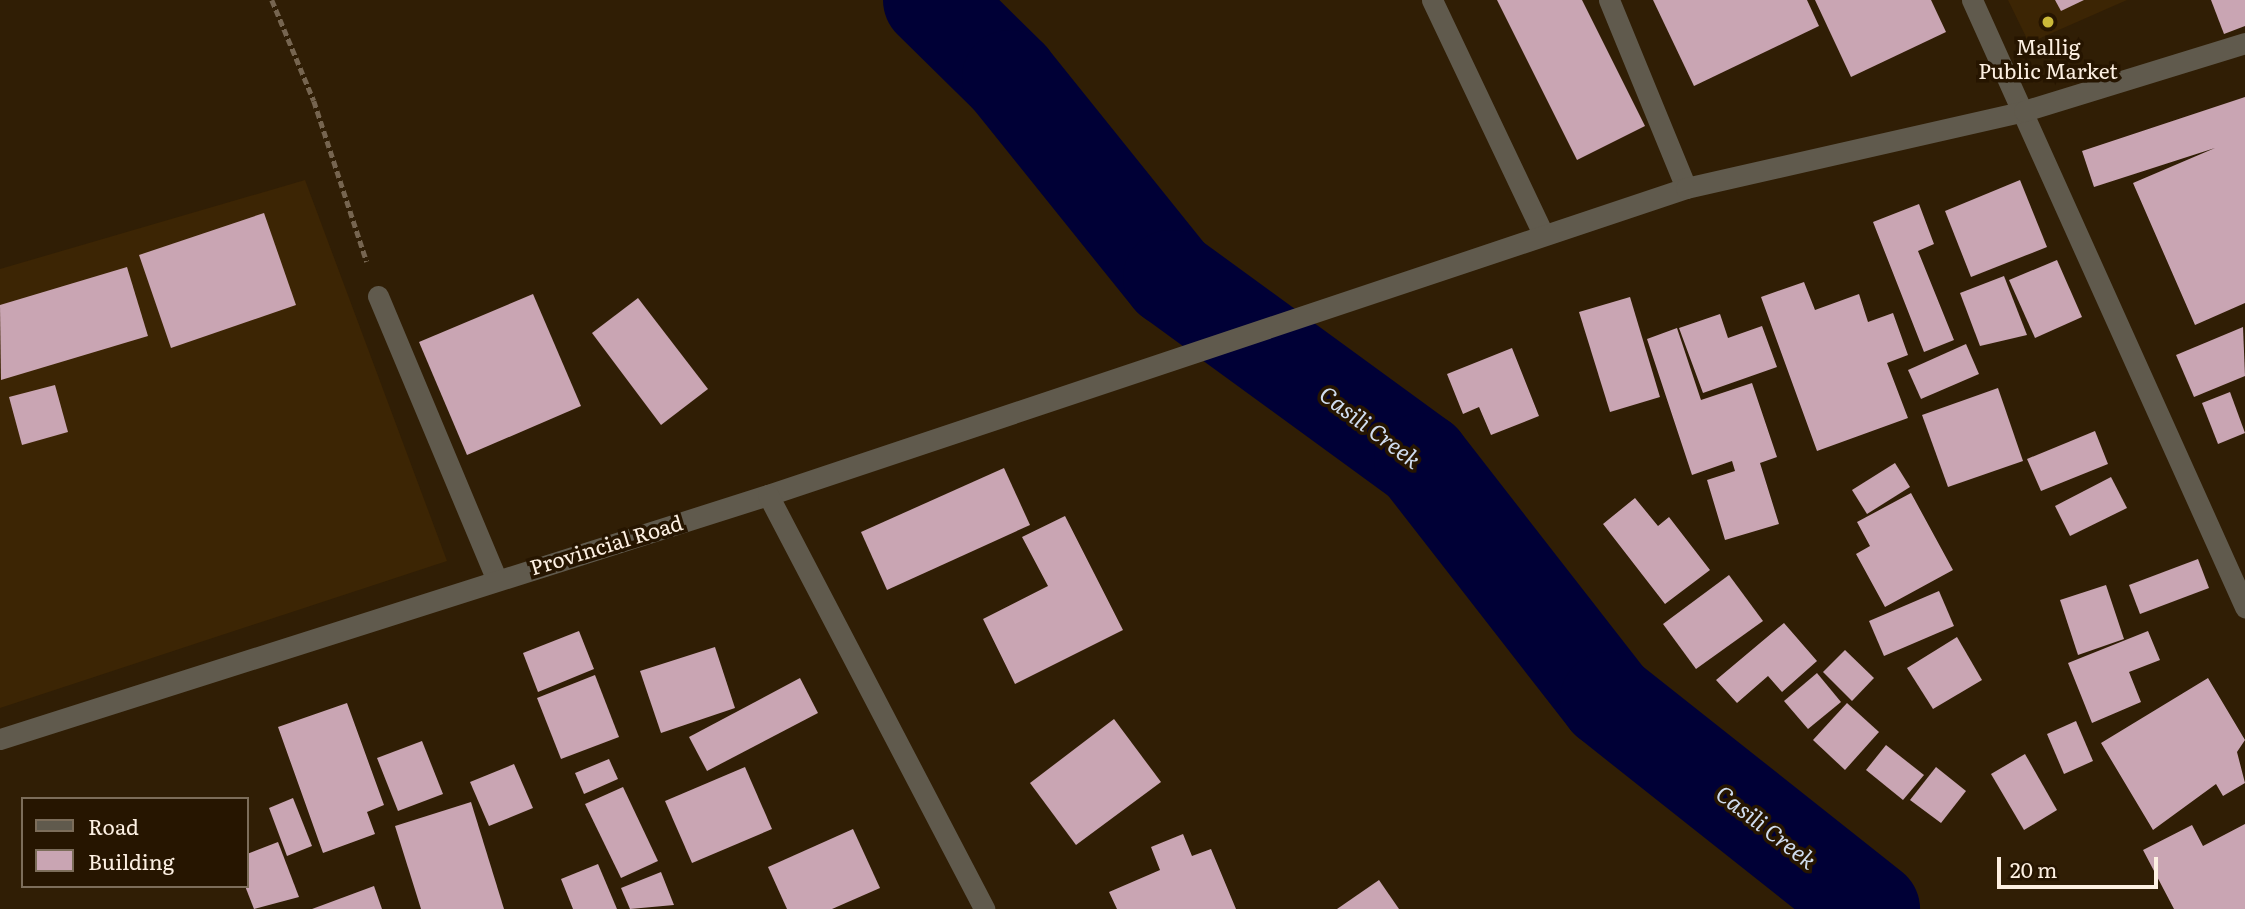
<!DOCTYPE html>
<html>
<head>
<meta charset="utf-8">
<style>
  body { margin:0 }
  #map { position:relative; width:2245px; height:909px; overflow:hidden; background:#301e05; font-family:Literata,serif }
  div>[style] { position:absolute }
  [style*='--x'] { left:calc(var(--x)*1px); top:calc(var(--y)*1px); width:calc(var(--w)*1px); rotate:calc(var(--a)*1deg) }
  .built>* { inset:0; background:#3c2504 }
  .river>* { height:96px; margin:-48px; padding:0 48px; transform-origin:48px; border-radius:48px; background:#000036 }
  .building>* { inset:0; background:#c9a5b3 }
  .path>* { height:4.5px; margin-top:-2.25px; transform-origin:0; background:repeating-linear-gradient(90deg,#766550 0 7px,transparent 0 10.5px) }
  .minor>* { height:21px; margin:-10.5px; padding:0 10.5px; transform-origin:10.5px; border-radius:10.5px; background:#605a4d }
  .dots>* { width:19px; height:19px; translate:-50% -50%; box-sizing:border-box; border:4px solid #261500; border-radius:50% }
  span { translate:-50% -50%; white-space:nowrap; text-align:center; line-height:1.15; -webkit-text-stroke:7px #261500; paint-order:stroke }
  .poi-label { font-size:21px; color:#fdf0e2 }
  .street-label { font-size:21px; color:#fdf0e2 }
  .water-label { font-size:23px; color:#cfdbed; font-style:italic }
  .legend { position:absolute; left:21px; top:797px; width:228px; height:91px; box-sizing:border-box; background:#261500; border:2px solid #7c6d5a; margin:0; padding:9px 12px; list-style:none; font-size:21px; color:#fdf0e2 }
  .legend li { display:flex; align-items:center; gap:14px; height:35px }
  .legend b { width:35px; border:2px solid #7c6d5a }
  .scale { position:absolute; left:1997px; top:857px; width:161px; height:32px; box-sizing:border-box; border:4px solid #fdf0e2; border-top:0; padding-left:9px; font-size:21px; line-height:24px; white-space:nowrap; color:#fdf0e2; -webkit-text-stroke:5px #261500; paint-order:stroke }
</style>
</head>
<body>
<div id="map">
  <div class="built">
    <div style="clip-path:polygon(2008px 0,2127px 0,2029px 43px)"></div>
    <div style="clip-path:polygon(305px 180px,447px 561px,0 708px,0 269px)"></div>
  </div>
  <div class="river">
    <div style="--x:931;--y:0;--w:111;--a:44.6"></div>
    <div style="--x:1010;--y:78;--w:257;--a:51.2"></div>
    <div style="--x:1171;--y:278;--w:311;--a:36.1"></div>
    <div style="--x:1422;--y:461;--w:303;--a:52.1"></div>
    <div style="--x:1608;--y:700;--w:337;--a:38.4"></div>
  </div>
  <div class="building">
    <div style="clip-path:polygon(1497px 0,1582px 0,1645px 126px,1577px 160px)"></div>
    <div style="clip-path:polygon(1653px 0,1807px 0,1819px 26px,1694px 86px)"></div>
    <div style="clip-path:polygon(1815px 0,1931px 0,1946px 32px,1851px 77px)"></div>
    <div style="clip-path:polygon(2055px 0,2084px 0,2061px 11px)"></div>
    <div style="clip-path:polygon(2211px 0,2245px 0,2245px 26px,2224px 34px)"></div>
    <div style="clip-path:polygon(2245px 97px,2245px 303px,2195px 325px,2133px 183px,2215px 148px,2094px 187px,2082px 151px)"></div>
    <div style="clip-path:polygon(2020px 180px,2047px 247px,1971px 277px,1945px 211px)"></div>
    <div style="clip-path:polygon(1919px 204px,1934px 244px,1918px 251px,1954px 340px,1924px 352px,1873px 222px)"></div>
    <div style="clip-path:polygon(264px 213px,296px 305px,171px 348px,139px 255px)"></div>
    <div style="clip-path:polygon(2057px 260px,2082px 317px,2035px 338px,2009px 280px)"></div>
    <div style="clip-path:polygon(127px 267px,148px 336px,1px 380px,0 305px)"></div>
    <div style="clip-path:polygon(2004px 276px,2027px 335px,1980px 346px,1960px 293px)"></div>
    <div style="clip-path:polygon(1804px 282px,1815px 310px,1859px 294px,1868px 322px,1893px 313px,1908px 355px,1887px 363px,1908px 418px,1817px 451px,1761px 297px)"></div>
    <div style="clip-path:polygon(533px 294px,581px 406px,467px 455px,419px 342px)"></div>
    <div style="clip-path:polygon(1630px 297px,1660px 397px,1610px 412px,1579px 312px)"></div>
    <div style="clip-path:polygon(638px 298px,708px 389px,661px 425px,592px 333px)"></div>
    <div style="clip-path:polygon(1720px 314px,1728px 338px,1762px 326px,1777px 367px,1703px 393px,1679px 328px)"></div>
    <div style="clip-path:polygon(2243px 327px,2245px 376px,2194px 397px,2176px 355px)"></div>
    <div style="clip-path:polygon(1677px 328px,1701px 400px,1752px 383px,1777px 457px,1760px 463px,1779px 524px,1725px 540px,1707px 480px,1735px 471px,1732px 461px,1692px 475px,1647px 339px)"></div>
    <div style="clip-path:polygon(1966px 344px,1979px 374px,1921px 399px,1908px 370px)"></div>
    <div style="clip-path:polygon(1512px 348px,1539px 416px,1491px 435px,1479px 407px,1463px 414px,1447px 374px)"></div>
    <div style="clip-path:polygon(55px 385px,68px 432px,22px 445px,9px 397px)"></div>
    <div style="clip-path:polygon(1998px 388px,2023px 461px,1948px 487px,1922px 415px)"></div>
    <div style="clip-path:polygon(2230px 392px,2245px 433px,2218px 444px,2202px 403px)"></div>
    <div style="clip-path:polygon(2095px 431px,2108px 464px,2041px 491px,2027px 459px)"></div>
    <div style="clip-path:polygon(1895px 463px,1910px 487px,1867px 514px,1852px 490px)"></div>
    <div style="clip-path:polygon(1004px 468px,1030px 525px,887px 590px,861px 532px)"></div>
    <div style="clip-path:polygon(2111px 477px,2127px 508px,2070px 536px,2055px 506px)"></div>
    <div style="clip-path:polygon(1911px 493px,1953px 570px,1885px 607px,1856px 554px,1870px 546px,1857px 522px)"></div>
    <div style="clip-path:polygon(1635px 498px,1658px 526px,1669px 517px,1710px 570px,1665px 604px,1603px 524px)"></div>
    <div style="clip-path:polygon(1065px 516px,1123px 630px,1015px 684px,983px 619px,1048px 586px,1022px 537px)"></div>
    <div style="clip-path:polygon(2198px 559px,2209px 588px,2140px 614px,2129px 585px)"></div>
    <div style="clip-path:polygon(1729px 575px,1763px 621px,1696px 669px,1663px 624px)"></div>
    <div style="clip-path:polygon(2106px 585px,2124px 639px,2078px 655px,2060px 600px)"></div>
    <div style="clip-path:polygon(1939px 591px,1954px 626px,1884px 656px,1869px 621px)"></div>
    <div style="clip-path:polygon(1784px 623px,1817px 661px,1782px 692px,1768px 676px,1737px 703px,1716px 680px)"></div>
    <div style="clip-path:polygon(579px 631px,594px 669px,538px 692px,523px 653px)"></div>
    <div style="clip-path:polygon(2148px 631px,2160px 660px,2129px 672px,2141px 702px,2092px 723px,2068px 663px)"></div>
    <div style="clip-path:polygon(1957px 637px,1982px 680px,1933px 709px,1907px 668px)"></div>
    <div style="clip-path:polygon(715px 647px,735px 708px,661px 733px,640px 671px)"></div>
    <div style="clip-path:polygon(1845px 650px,1874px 678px,1852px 701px,1823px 672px)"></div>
    <div style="clip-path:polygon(1817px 673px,1841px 702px,1808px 729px,1784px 701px)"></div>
    <div style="clip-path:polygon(595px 675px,619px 737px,561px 759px,537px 698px)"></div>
    <div style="clip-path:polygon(800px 678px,818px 713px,707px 771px,689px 737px)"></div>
    <div style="clip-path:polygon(2208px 678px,2245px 740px,2237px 752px,2245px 783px,2223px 796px,2216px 784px,2153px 830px,2101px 743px)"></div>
    <div style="clip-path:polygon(347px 703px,384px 805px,367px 812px,375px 834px,323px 853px,278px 727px)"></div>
    <div style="clip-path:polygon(1847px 703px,1879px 732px,1845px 770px,1813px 740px)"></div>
    <div style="clip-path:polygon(1114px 719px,1161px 782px,1076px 845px,1030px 783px)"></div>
    <div style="clip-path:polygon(2076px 721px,2093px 761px,2064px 774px,2047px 734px)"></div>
    <div style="clip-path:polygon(422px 741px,443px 794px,398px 811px,377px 758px)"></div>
    <div style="clip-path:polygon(1886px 745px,1924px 775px,1903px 800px,1866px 770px)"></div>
    <div style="clip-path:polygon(2025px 754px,2057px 810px,2024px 830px,1991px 774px)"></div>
    <div style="clip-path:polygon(609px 759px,618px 779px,584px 794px,575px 773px)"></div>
    <div style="clip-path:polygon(514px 764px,533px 808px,489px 826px,470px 782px)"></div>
    <div style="clip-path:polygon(745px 767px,772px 829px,692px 863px,665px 801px)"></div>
    <div style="clip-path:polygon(1936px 767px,1966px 791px,1941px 823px,1910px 800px)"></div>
    <div style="clip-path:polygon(623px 787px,658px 861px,621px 878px,585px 804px)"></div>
    <div style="clip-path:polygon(293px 798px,312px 846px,287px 856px,269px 808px)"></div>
    <div style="clip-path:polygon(471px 802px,504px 909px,421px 909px,395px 826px)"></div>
    <div style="clip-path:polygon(2245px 824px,2245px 909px,2174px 909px,2143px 850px,2192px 825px,2203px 846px)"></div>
    <div style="clip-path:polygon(853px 829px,880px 888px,832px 909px,787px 909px,768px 867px)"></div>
    <div style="clip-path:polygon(1183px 834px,1192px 856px,1211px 849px,1236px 909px,1117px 909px,1109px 892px,1160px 870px,1151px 847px)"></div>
    <div style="clip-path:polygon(278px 842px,299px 897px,254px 909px,245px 886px,247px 854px)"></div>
    <div style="clip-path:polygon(598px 864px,617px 909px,573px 909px,561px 879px)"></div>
    <div style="clip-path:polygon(661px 872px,674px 905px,630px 909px,621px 888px)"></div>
    <div style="clip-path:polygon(1379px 880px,1399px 909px,1337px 909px)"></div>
    <div style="clip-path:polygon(374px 886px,382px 909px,312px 909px)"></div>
  </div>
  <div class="path">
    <div style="--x:272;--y:0;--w:109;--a:67.4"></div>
    <div style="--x:314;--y:101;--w:169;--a:71.8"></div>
  </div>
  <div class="minor">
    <div style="--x:1432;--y:0;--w:257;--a:64.6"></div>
    <div style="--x:1609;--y:0;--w:203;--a:67.7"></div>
    <div style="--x:1972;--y:0;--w:666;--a:65.78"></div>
    <div style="--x:378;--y:296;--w:306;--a:67.3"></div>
    <div style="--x:768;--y:495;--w:968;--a:-18.49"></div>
    <div style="--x:1686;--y:188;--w:347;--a:-12.8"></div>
    <div style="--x:2024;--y:111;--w:231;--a:-17.1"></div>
    <div style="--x:0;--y:739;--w:806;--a:-17.63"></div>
    <div style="--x:768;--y:495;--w:467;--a:62.4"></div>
  </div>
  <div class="dots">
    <div style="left:2048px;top:22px;background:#cbb939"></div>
  </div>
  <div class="poi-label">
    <span style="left:2048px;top:58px">Mallig<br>Public Market</span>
  </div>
  <div class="street-label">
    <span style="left:606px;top:544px;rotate:-17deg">Provincial Road</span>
  </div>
  <div class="water-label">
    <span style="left:1371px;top:426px;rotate:37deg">Casili Creek</span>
    <span style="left:1767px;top:826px;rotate:38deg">Casili Creek</span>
  </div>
  <ul class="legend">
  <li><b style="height:9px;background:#605a4d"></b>Road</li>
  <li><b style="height:19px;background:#c9a5b3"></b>Building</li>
  </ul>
  <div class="scale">20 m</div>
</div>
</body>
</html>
